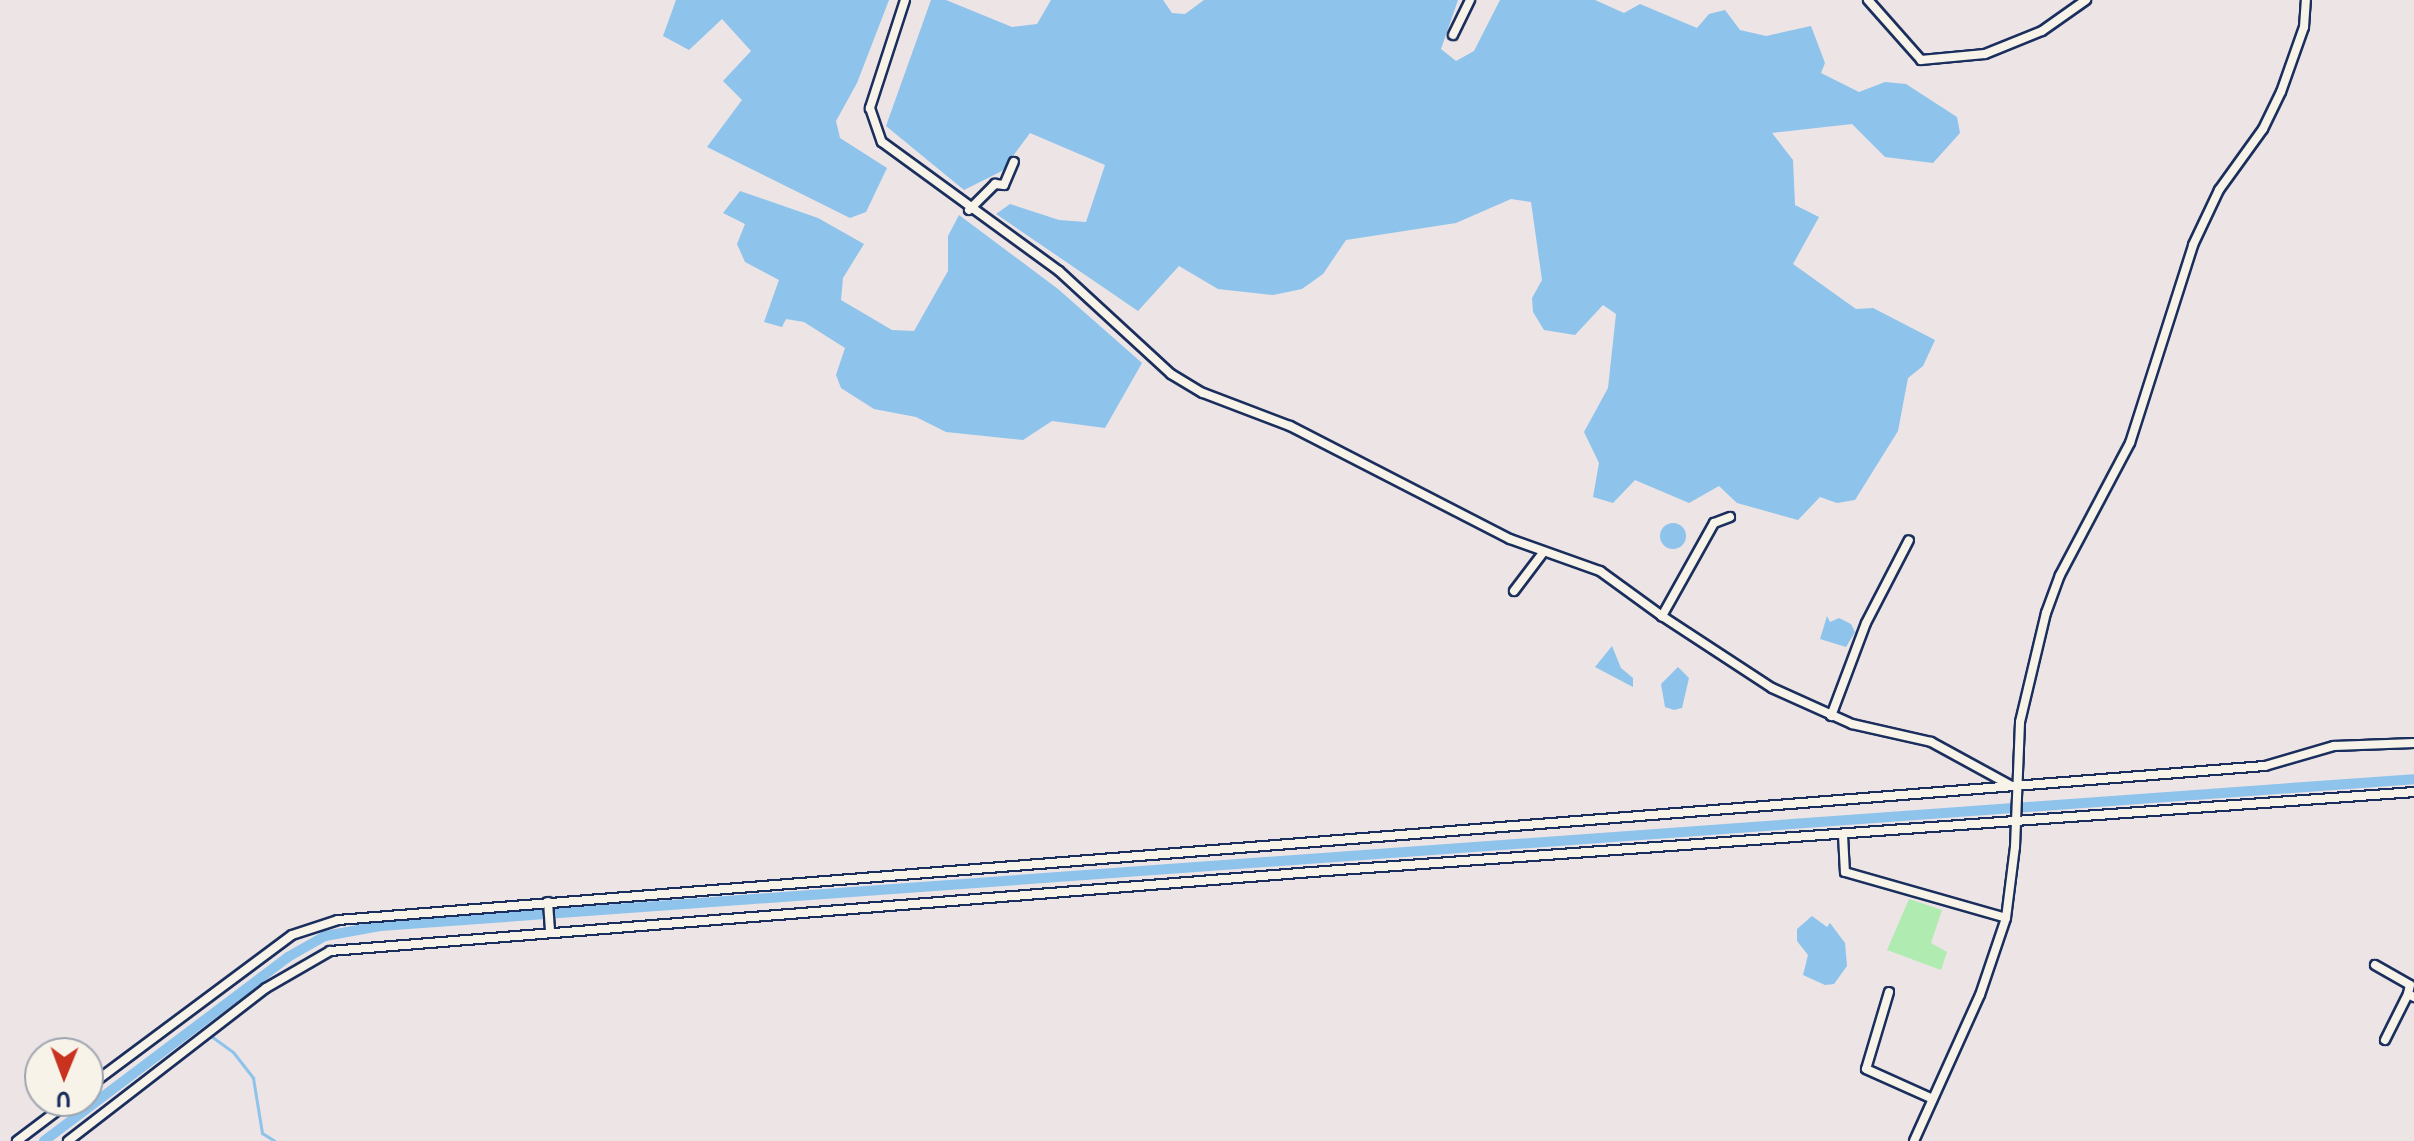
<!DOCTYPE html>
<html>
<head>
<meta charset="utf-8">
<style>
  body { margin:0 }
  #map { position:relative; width:2414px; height:1141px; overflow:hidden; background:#ece4e5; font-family:Itim,sans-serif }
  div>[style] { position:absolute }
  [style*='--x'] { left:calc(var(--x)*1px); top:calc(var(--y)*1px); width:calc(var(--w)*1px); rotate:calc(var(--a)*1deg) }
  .green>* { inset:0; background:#b0ebb1 }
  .water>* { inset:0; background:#8ec3ec }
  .round { border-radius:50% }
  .stream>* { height:3px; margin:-1.5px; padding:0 1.5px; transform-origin:1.5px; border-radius:1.5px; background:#8ec3ec }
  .canal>* { height:10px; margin:-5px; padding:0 5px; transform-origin:5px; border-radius:5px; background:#8ec3ec }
  .roads { filter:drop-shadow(2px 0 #1b2f5e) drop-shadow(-2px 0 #1b2f5e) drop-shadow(0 2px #1b2f5e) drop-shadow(0 -2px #1b2f5e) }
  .street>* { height:8px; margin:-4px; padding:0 4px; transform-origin:4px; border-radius:4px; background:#f7f3e8 }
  span { translate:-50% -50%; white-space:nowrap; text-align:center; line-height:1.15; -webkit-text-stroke:7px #f7f3e8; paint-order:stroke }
  .north { position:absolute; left:24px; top:1037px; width:80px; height:80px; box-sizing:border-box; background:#f7f3e8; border:2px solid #9fa5b1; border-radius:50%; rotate:181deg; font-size:22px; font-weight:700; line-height:32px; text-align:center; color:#1b2f5e }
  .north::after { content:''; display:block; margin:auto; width:28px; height:36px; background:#c8321e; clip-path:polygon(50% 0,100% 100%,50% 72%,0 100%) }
</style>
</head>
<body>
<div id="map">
  <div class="green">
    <div style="clip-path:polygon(1909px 899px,1942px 910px,1931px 943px,1947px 952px,1941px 970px,1887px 950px)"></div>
  </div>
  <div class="water">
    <div style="clip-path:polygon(676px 0,889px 0,857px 83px,836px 121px,840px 138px,887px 168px,866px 212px,850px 218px,707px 147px,742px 100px,723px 81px,751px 51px,722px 19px,689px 50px,663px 36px)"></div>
    <div style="clip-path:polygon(931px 0,946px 0,1012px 27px,1037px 24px,1051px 0,1163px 0,1172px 13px,1185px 14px,1204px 0,1458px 0,1441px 49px,1456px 61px,1474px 51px,1500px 0,1595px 0,1624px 13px,1640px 4px,1697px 28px,1709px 14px,1725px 10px,1740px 30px,1766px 36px,1811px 26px,1825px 63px,1821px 73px,1859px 92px,1885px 82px,1906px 84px,1957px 117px,1960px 133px,1933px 163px,1885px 157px,1852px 124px,1772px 133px,1793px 160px,1795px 205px,1819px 217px,1793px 264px,1856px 309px,1873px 308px,1935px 340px,1923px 366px,1908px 378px,1898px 431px,1855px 500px,1837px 503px,1820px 497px,1798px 520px,1737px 503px,1719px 486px,1689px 503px,1635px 480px,1613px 503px,1593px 497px,1599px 463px,1584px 432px,1608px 388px,1616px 314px,1603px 305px,1575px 335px,1544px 330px,1533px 312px,1532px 298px,1542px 280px,1531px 202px,1511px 199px,1456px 223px,1346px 240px,1323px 274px,1302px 289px,1273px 295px,1218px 289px,1179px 266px,1138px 311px,996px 214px,1010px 204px,1059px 220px,1086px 222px,1105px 165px,1030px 133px,1002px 171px,964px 190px,886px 126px)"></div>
    <div style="clip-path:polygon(740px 191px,818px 218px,864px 244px,843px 278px,841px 300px,892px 330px,914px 331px,948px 271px,948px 236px,959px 215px,1058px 289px,1142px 363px,1105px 428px,1052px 421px,1023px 440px,946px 432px,916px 417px,874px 409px,841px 388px,836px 375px,845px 348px,804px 322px,786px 319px,782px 327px,764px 322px,779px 280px,745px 262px,737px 244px,745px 224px,723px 213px)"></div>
    <div class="round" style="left:1660px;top:523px;width:26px;height:26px"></div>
    <div style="clip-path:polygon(1827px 616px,1830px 622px,1839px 618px,1851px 624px,1855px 632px,1846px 647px,1820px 639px)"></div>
    <div style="clip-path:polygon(1612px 646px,1621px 668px,1633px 678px,1633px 687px,1595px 667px)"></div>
    <div style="clip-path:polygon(1678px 667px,1689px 678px,1682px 708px,1674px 710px,1665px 707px,1661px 684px)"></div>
    <div style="clip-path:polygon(1812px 916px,1827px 927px,1830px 923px,1845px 943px,1847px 966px,1834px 984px,1825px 985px,1803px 975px,1808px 955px,1797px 941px,1797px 929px)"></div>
  </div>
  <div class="stream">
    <div style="--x:211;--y:1036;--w:27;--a:36"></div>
    <div style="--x:233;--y:1052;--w:33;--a:52"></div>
    <div style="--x:253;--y:1078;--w:56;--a:80.7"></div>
    <div style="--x:262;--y:1133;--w:15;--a:32"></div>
  </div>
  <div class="canal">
    <div style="--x:44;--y:1141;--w:306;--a:-37"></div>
    <div style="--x:288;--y:957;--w:43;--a:-29.6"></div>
    <div style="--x:325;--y:936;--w:56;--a:-10.3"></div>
    <div style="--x:380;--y:926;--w:2039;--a:-4.13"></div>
  </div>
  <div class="roads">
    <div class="street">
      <div style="--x:905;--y:0;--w:114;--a:108"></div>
      <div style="--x:870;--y:108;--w:36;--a:71"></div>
      <div style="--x:882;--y:142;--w:219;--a:36.1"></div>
      <div style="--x:1059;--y:271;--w:152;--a:42.6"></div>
      <div style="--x:1171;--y:374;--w:37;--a:31"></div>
      <div style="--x:1203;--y:393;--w:93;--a:20.8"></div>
      <div style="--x:1290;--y:426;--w:247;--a:27.2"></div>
      <div style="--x:1510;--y:539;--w:96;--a:19.6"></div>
      <div style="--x:1600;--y:571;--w:77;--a:36"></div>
      <div style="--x:1868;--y:0;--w:80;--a:48.5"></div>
      <div style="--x:1921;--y:60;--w:64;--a:-5.4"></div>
      <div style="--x:1985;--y:54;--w:61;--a:-22"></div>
      <div style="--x:2042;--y:31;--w:54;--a:-35.2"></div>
      <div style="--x:1453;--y:35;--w:39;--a:-64"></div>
      <div style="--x:969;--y:210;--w:37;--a:-45"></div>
      <div style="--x:995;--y:184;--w:9;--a:6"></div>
      <div style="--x:1004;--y:185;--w:25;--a:-67"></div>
      <div style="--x:1730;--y:517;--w:17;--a:159"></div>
      <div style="--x:1714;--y:523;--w:107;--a:119.2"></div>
      <div style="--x:1662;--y:616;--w:131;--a:33.2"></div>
      <div style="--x:1772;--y:688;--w:88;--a:24.2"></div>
      <div style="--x:1852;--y:724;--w:81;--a:12.8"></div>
      <div style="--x:1931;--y:742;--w:90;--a:28.6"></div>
      <div style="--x:1514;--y:591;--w:46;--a:-52.9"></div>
      <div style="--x:1831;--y:716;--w:99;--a:-69.4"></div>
      <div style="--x:1866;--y:623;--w:93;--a:-62.6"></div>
      <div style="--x:1843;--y:835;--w:37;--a:87"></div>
      <div style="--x:1845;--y:872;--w:167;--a:15.9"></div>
      <div style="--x:548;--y:902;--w:30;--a:86"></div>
      <div style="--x:2375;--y:965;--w:40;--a:29.7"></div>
      <div style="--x:2410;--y:985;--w:9;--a:103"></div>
      <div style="--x:2408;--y:994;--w:7;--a:27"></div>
      <div style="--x:1889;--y:992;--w:80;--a:106.6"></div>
      <div style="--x:1866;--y:1069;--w:73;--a:24.1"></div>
      <div style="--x:2385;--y:1040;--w:51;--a:-63.4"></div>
      <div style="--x:88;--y:1087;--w:254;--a:-36.7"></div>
      <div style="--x:292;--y:935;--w:48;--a:-18.1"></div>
      <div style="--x:338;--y:920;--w:1933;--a:-4.57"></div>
      <div style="--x:2265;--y:766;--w:72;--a:-16.2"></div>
      <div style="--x:2334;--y:746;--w:80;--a:-2.1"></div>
      <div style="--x:17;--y:1141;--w:66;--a:-37"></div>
      <div style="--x:68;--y:1141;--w:250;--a:-37.7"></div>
      <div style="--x:266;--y:988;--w:74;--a:-30"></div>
      <div style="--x:330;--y:951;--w:985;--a:-4.6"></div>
      <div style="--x:1312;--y:872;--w:1105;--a:-4.15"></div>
      <div style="--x:1914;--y:1141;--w:160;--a:-65.7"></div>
      <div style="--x:1980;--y:995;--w:81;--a:-71.3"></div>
      <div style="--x:2006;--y:918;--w:72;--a:-82.8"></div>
      <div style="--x:2015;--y:847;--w:125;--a:-87.7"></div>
      <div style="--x:2020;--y:722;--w:112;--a:-76.6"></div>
      <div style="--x:2046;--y:613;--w:40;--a:-69.8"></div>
      <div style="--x:2060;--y:575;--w:149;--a:-62.1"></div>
      <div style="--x:2130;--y:443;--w:208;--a:-72.3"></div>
      <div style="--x:2193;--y:245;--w:61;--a:-64.7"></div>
      <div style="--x:2219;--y:190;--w:75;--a:-54.2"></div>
      <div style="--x:2263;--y:129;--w:41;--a:-64.1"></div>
      <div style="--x:2281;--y:92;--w:69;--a:-70.5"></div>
      <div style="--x:2304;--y:27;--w:27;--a:-86"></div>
    </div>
  </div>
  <div class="north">U</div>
</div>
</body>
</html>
